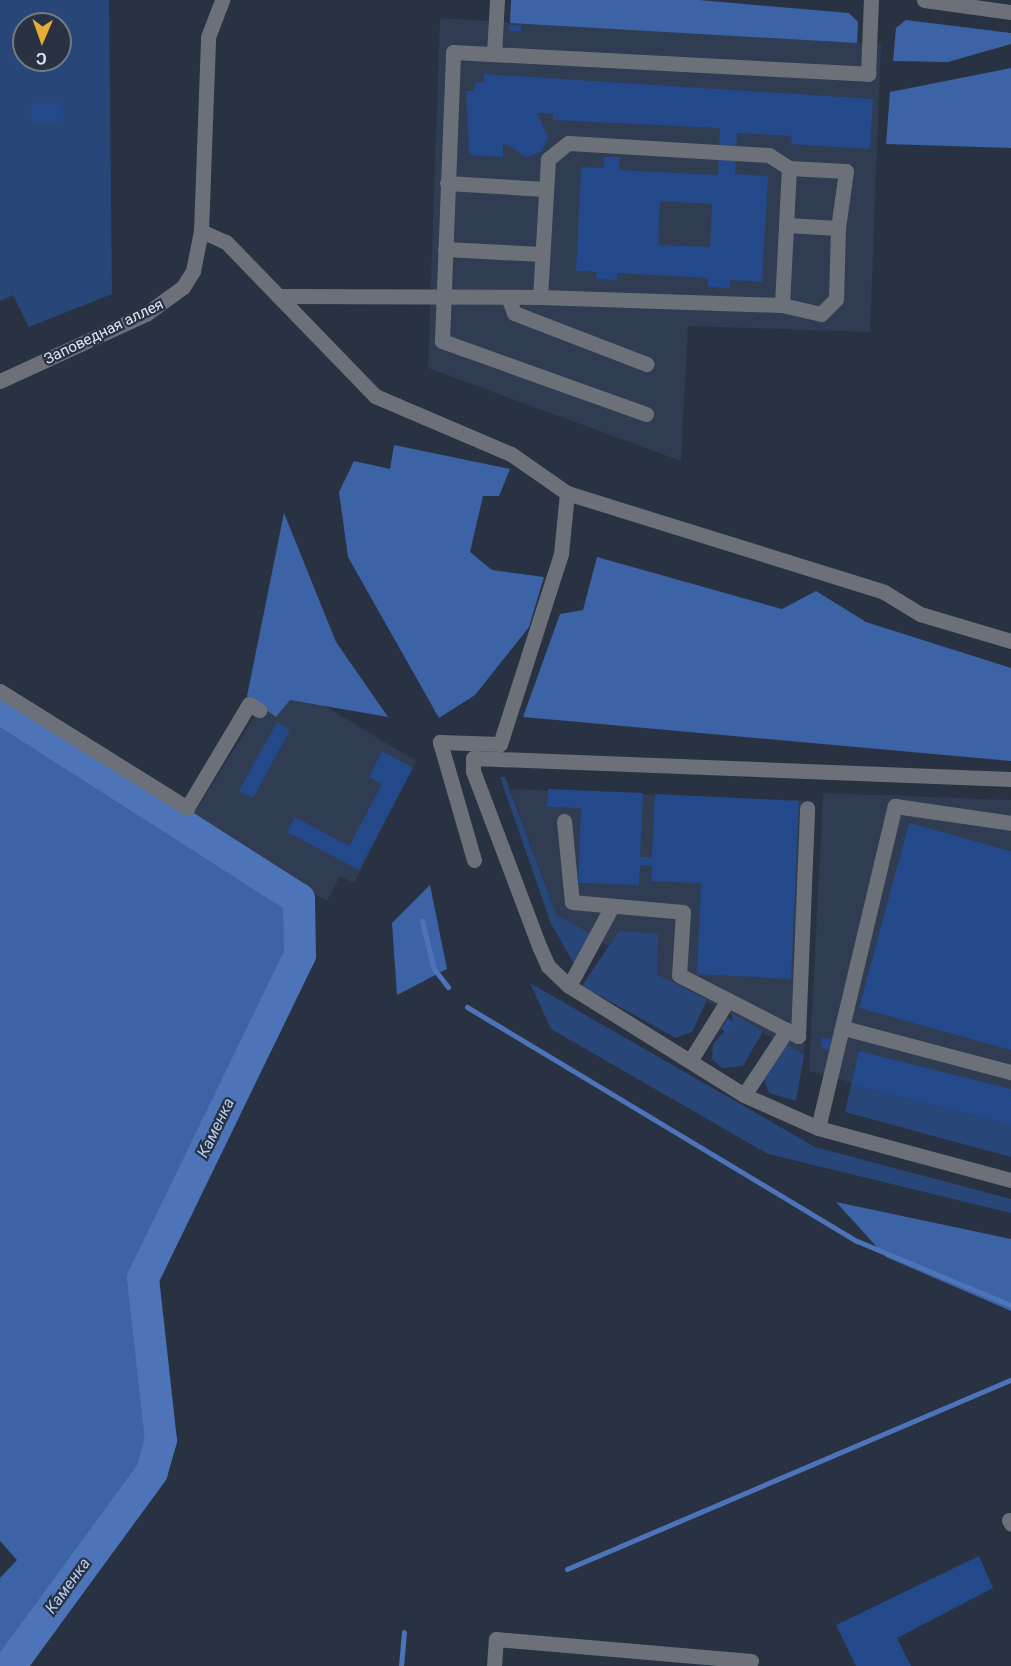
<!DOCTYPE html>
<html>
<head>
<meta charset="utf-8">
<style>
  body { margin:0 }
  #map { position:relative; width:1011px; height:1666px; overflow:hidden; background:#283242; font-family:Roboto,sans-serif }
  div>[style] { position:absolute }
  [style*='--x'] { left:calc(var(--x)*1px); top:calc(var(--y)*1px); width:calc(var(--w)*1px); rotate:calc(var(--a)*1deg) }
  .built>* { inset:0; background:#2f3c51 }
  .green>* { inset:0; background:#284678 }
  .forest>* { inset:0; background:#3c63a6 }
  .stream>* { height:5px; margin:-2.5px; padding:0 2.5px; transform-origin:2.5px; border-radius:2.5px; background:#4d74b8 }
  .river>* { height:32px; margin:-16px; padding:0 16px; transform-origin:16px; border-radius:16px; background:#4d74b8 }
  .building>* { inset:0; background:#24498a }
  .minor>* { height:15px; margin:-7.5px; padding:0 7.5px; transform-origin:7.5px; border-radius:7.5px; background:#6c7179 }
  span { translate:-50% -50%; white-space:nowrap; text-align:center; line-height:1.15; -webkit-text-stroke:4.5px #283242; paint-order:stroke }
  .street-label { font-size:15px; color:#e1e7f2 }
  .water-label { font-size:16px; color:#b7cef3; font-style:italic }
  .north { position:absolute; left:12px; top:12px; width:60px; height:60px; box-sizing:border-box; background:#283242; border:2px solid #727a88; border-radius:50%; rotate:182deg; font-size:16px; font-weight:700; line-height:24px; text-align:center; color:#e1e7f2 }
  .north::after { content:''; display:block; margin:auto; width:21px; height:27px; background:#e7ac36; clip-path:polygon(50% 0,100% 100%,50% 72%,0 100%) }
</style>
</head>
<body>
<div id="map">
  <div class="built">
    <div style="clip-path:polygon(440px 18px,881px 44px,870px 332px,688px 326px,681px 461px,428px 368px)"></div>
    <div style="clip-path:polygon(279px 678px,416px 761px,354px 883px,340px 876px,327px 901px,189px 821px)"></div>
    <div style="clip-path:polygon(510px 789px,814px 801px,804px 1055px,657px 974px,620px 931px,608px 946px,556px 914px)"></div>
    <div style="clip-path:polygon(823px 793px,1011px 800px,1011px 1125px,809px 1071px)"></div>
  </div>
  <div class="green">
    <div style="clip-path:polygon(evenodd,0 0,109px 0,112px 294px,29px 327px,13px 295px,0 301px,0 0,24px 24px,60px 24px,60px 60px,24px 60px,24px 24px)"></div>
    <div style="clip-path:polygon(500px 777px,505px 777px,556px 914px,591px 934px,576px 967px,551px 924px)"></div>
    <div style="clip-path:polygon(619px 931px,658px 934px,657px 974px,707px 1000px,692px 1032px,676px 1038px,582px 986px)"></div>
    <div style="clip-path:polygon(530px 983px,815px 1147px,1011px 1199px,1011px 1213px,768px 1154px,551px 1029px)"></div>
    <div style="clip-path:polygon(731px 1013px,763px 1031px,743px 1066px,722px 1068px,712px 1059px,713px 1044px,733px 1022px)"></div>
    <div style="clip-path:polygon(786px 1044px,804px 1055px,796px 1101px,769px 1093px,764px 1080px)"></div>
    <div style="clip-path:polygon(851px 1085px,1011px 1125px,1011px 1157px,845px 1112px)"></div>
  </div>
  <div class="forest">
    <div style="clip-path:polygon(511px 0,699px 0,849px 13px,858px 22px,857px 43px,510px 23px)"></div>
    <div style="clip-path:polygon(906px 20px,1011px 33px,1011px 44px,948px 62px,893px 61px,896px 28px)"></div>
    <div style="clip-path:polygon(1011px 68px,1011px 148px,886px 144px,890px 92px)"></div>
    <div style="clip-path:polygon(394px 445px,510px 469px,499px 496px,483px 496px,470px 552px,492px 570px,544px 577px,529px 627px,475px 695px,439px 718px,348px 557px,339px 492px,354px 461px,390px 469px)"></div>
    <div style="clip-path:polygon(284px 513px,336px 642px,388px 717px,290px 700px,276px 717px,247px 696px)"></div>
    <div style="clip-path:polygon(597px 557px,782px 609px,816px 591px,866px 622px,1011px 668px,1011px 761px,523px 717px,560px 614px,583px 610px)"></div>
    <div style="clip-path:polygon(0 699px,297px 895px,289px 950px,132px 1275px,151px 1459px,0 1662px,0 1578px,17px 1560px,0 1541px)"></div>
    <div style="clip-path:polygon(430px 885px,447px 969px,397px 995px,392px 923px)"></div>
    <div style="clip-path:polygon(836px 1202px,1011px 1239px,1011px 1311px,886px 1257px)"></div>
  </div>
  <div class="stream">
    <div style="--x:422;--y:921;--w:49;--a:76"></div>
    <div style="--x:434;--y:969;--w:23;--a:52"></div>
    <div style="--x:467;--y:1007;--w:455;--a:31"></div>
    <div style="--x:857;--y:1241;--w:167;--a:22.6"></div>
    <div style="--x:567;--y:1569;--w:483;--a:-23.1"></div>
    <div style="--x:401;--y:1666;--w:34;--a:-85"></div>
  </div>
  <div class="river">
    <div style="--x:0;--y:708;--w:355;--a:32.6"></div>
    <div style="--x:299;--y:899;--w:56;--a:89"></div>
    <div style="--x:300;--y:955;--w:359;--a:115.9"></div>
    <div style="--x:143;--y:1278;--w:163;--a:83.7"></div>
    <div style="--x:161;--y:1440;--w:33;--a:106"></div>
    <div style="--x:152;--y:1472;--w:240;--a:126.2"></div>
  </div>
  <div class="building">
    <div style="clip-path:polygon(509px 25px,521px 26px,521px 32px,509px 31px)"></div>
    <div style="clip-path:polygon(evenodd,484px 74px,873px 99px,870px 149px,791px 144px,792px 136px,737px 133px,735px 174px,768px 176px,762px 282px,730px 280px,729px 288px,708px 287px,708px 278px,617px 273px,617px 280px,596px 279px,597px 272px,576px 271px,581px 167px,604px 168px,604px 157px,620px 157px,619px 170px,718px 175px,720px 128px,553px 120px,553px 114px,537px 113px,548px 138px,541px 152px,526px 157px,503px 142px,503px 157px,469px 155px,466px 91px,474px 91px,475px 82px,484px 83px,484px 74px,660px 201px,712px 204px,710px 247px,658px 245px,660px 201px)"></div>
    <div style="clip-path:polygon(31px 103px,62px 103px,63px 122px,31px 122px)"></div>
    <div style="clip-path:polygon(277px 722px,290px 730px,253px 798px,239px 791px)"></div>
    <div style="clip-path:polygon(382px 751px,413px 768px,359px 870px,287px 832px,295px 817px,349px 846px,382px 784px,369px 777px)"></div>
    <div style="clip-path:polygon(548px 789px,643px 793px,640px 857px,652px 857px,655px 794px,799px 801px,791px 979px,697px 974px,701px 883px,651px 881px,652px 866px,640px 865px,639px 885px,578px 883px,581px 808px,547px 807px)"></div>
    <div style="clip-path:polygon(909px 823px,1011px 851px,1011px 1050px,859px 1008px)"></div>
    <div style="clip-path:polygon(728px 1018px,733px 1022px,726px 1032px,721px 1029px)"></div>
    <div style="clip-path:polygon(822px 1038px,831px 1039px,830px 1050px,821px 1048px)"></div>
    <div style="clip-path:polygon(859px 1051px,1011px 1089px,1011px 1125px,851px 1085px)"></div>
    <div style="clip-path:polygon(979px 1556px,993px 1588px,897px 1638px,911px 1666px,856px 1666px,836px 1625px)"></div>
  </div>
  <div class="minor">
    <div style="--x:924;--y:0;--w:88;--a:7.9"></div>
    <div style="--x:494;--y:54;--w:54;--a:-86.8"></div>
    <div style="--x:789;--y:168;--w:57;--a:3"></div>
    <div style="--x:846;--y:171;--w:58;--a:98"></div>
    <div style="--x:447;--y:183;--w:97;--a:3.5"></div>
    <div style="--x:201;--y:231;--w:27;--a:24"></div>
    <div style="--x:226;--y:242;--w:214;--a:45.9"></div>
    <div style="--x:375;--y:396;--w:148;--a:23.1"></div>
    <div style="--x:511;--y:454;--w:68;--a:34.9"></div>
    <div style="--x:567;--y:493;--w:332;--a:17.3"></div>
    <div style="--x:884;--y:592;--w:42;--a:31.4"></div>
    <div style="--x:920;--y:614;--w:95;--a:16.5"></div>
    <div style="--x:445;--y:249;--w:97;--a:3"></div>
    <div style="--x:278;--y:296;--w:262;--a:0.2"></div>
    <div style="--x:540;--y:297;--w:242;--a:1.9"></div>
    <div style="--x:782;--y:305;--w:137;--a:-87.1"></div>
    <div style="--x:789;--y:168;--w:24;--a:-147"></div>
    <div style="--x:769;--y:155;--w:201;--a:-176.6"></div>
    <div style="--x:568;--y:143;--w:26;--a:141"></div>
    <div style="--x:548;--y:159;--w:138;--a:93.3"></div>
    <div style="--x:508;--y:297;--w:17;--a:69"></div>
    <div style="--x:514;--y:313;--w:142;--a:21.1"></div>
    <div style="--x:782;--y:305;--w:40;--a:13"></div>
    <div style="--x:821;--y:314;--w:21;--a:-45"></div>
    <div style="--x:836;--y:299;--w:71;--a:-88.4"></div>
    <div style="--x:838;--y:228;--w:51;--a:-176.6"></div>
    <div style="--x:0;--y:381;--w:161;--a:-24.7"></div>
    <div style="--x:146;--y:314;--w:46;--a:-36.1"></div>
    <div style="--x:183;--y:287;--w:19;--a:-58"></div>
    <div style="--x:193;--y:271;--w:41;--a:-78.7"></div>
    <div style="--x:201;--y:231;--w:194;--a:-87.9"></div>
    <div style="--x:208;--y:37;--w:40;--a:-69"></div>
    <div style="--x:646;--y:414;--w:217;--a:-160.3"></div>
    <div style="--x:442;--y:341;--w:289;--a:-87.8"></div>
    <div style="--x:453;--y:52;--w:416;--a:3"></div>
    <div style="--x:868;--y:74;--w:74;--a:-87.7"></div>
    <div style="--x:0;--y:691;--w:221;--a:32"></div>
    <div style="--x:187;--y:808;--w:121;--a:-59.2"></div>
    <div style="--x:249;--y:704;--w:12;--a:31"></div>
    <div style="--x:1011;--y:779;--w:538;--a:-177.76"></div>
    <div style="--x:473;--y:758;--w:13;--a:90"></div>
    <div style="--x:473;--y:771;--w:189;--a:69.3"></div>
    <div style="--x:540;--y:948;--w:20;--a:66"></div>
    <div style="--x:548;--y:966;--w:29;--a:44"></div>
    <div style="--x:569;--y:986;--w:206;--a:31.9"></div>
    <div style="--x:744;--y:1095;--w:81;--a:24"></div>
    <div style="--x:818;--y:1128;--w:200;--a:15.1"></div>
    <div style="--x:564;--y:821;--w:81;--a:84.4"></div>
    <div style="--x:572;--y:902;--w:111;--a:5.1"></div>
    <div style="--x:683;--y:912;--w:63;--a:93.6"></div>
    <div style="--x:679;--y:975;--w:134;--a:27.1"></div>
    <div style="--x:798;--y:1036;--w:228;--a:-87.7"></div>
    <div style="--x:474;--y:860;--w:123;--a:-106.1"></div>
    <div style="--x:440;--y:742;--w:60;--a:1.9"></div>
    <div style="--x:500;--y:744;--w:200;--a:-72.2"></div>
    <div style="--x:561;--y:554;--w:61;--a:-84.4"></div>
    <div style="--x:569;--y:986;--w:91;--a:-61.7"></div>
    <div style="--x:844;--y:1028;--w:173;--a:14.8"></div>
    <div style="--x:690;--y:1061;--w:72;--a:-58.1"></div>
    <div style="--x:744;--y:1095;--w:78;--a:-56.5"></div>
    <div style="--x:818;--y:1128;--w:331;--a:-76.6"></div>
    <div style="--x:895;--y:806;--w:117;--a:8.3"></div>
    <div style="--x:1009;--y:1520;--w:4;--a:63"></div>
    <div style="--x:494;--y:1666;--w:27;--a:-86"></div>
    <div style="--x:496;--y:1639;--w:256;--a:4.9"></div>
  </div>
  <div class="street-label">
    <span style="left:104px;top:332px;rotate:-26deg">Заповедная аллея</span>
  </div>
  <div class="water-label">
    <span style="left:216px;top:1128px;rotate:-64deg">Каменка</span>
    <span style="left:68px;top:1586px;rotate:-54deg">Каменка</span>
  </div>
  <div class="north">С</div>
</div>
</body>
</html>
